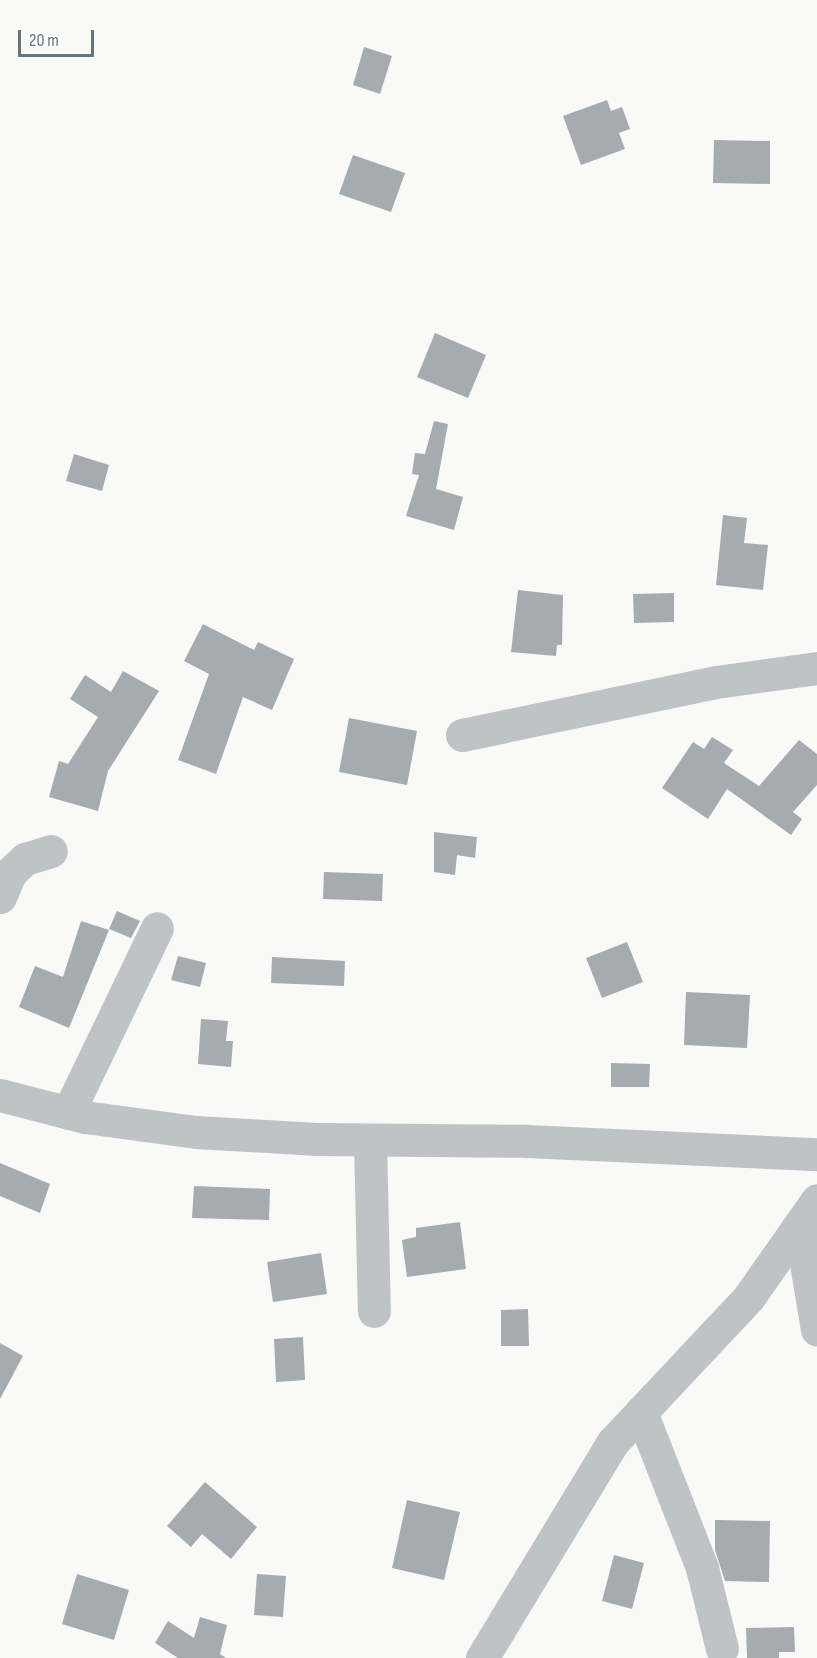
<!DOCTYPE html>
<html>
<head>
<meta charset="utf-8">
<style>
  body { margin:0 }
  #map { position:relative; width:817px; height:1658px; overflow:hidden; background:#f9f9f7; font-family:"Sofia Sans Condensed",sans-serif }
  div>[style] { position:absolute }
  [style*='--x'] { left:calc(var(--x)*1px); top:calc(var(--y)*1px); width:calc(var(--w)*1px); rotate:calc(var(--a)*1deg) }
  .building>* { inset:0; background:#a4acb2 }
  .minor>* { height:33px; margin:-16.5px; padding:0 16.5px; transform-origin:16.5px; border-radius:16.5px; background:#bec3c6 }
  span { translate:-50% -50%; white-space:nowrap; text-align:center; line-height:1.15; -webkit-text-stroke:6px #fff; paint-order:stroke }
  .scale { position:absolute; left:18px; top:30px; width:76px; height:27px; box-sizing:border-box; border:3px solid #66757f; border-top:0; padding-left:8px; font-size:18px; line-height:21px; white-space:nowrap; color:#66757f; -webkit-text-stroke:4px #fff; paint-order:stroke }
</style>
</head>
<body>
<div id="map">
  <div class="building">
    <div style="clip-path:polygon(364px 47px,392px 56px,380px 94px,353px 85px)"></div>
    <div style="clip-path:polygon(607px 100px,611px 111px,622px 107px,630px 129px,619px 133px,625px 149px,581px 165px,563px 116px)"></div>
    <div style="clip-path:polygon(714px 140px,770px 141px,770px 184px,713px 183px)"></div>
    <div style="clip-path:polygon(353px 155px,405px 173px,391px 212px,339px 194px)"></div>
    <div style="clip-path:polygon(435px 333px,486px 355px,468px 398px,417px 377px)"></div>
    <div style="clip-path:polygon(434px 421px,448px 424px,436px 489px,463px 497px,454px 530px,406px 516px,419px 475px,412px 474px,415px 453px,425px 454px)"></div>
    <div style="clip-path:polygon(74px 454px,109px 465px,102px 491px,66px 481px)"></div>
    <div style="clip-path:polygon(723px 515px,747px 518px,744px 543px,768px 545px,763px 590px,716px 585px)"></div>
    <div style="clip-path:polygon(518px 590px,563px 595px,562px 645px,557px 645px,556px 656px,511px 652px)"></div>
    <div style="clip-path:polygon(674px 593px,674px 622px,634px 623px,633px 594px)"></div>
    <div style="clip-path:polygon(203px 624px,254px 650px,258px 642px,294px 659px,272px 710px,243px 697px,216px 774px,178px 760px,209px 674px,184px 661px)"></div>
    <div style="clip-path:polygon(123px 671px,159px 691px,108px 771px,98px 811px,49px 797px,59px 761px,68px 764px,98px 717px,70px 699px,85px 675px,111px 692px)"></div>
    <div style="clip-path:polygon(349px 718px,417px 731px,407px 785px,339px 772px)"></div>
    <div style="clip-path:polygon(712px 737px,733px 750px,724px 763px,759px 786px,799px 740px,817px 754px,817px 785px,793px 812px,802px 819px,791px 835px,727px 789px,708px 819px,662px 788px,693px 742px,704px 749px)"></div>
    <div style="clip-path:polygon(434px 832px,477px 837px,475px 858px,457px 855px,455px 875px,434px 872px)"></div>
    <div style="clip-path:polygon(324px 872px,383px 874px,382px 901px,323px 899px)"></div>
    <div style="clip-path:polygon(117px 911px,140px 921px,131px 938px,109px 929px)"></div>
    <div style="clip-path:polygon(81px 921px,109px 930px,69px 1028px,19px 1007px,35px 966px,63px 977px)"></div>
    <div style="clip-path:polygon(627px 942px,643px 982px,602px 998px,586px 958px)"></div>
    <div style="clip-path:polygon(178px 956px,206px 963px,200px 987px,171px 980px)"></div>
    <div style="clip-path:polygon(272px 957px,345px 961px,344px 986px,271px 983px)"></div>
    <div style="clip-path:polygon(686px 992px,750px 995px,747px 1048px,684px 1045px)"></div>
    <div style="clip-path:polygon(201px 1019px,228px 1021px,226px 1041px,233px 1041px,231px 1067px,198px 1064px)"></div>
    <div style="clip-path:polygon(611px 1063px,650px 1064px,649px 1087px,611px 1087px)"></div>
    <div style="clip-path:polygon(0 1163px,50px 1184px,40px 1213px,0 1196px)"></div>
    <div style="clip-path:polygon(194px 1186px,270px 1189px,269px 1220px,192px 1218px)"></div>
    <div style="clip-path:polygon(460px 1222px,466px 1269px,407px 1277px,402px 1240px,416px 1237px,416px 1228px)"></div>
    <div style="clip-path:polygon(321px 1253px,327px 1294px,273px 1302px,267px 1262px)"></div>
    <div style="clip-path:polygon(528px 1309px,529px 1346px,501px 1346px,501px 1310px)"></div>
    <div style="clip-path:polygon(303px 1337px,305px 1380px,276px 1382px,274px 1339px)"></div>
    <div style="clip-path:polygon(0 1343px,23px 1356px,0 1399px)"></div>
    <div style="clip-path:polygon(205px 1482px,257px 1527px,231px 1559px,202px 1534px,191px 1547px,167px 1526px)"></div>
    <div style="clip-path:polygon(407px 1500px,460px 1512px,444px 1580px,392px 1568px)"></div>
    <div style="clip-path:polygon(715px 1520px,770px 1521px,769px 1582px,725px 1581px,715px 1550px)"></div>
    <div style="clip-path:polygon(614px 1555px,644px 1563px,632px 1609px,602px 1601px)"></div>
    <div style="clip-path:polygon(77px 1574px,129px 1590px,114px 1640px,62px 1624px)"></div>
    <div style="clip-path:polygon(257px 1574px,286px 1576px,283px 1617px,254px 1615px)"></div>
    <div style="clip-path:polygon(200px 1617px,227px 1625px,220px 1654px,226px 1658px,178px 1658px,155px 1643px,168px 1621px,194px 1638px)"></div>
    <div style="clip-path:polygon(794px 1627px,795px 1652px,779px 1652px,779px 1658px,747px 1658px,746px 1628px)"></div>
  </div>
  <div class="minor">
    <div style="--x:462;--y:735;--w:259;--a:-11.8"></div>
    <div style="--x:716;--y:682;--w:102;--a:-7.9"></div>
    <div style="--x:0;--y:897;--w:26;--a:-67"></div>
    <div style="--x:10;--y:873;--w:21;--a:-43"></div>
    <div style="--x:25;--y:859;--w:27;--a:-17"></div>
    <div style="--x:0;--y:1095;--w:88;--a:14.5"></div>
    <div style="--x:85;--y:1117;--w:112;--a:7.7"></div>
    <div style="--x:196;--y:1132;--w:121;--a:3.3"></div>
    <div style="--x:317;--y:1139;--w:209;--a:0.5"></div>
    <div style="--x:526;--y:1141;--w:291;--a:2.6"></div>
    <div style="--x:68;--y:1113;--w:205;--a:-64.3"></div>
    <div style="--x:370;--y:1140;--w:171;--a:88.7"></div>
    <div style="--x:800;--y:1227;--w:104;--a:80.6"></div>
    <div style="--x:641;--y:1412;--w:168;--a:68.6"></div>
    <div style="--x:702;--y:1568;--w:83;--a:76.1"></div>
    <div style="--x:482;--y:1658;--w:253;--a:-58.8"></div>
    <div style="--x:613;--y:1442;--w:199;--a:-46.8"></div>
    <div style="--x:749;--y:1297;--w:118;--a:-55"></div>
  </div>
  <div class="scale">20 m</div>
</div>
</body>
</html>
